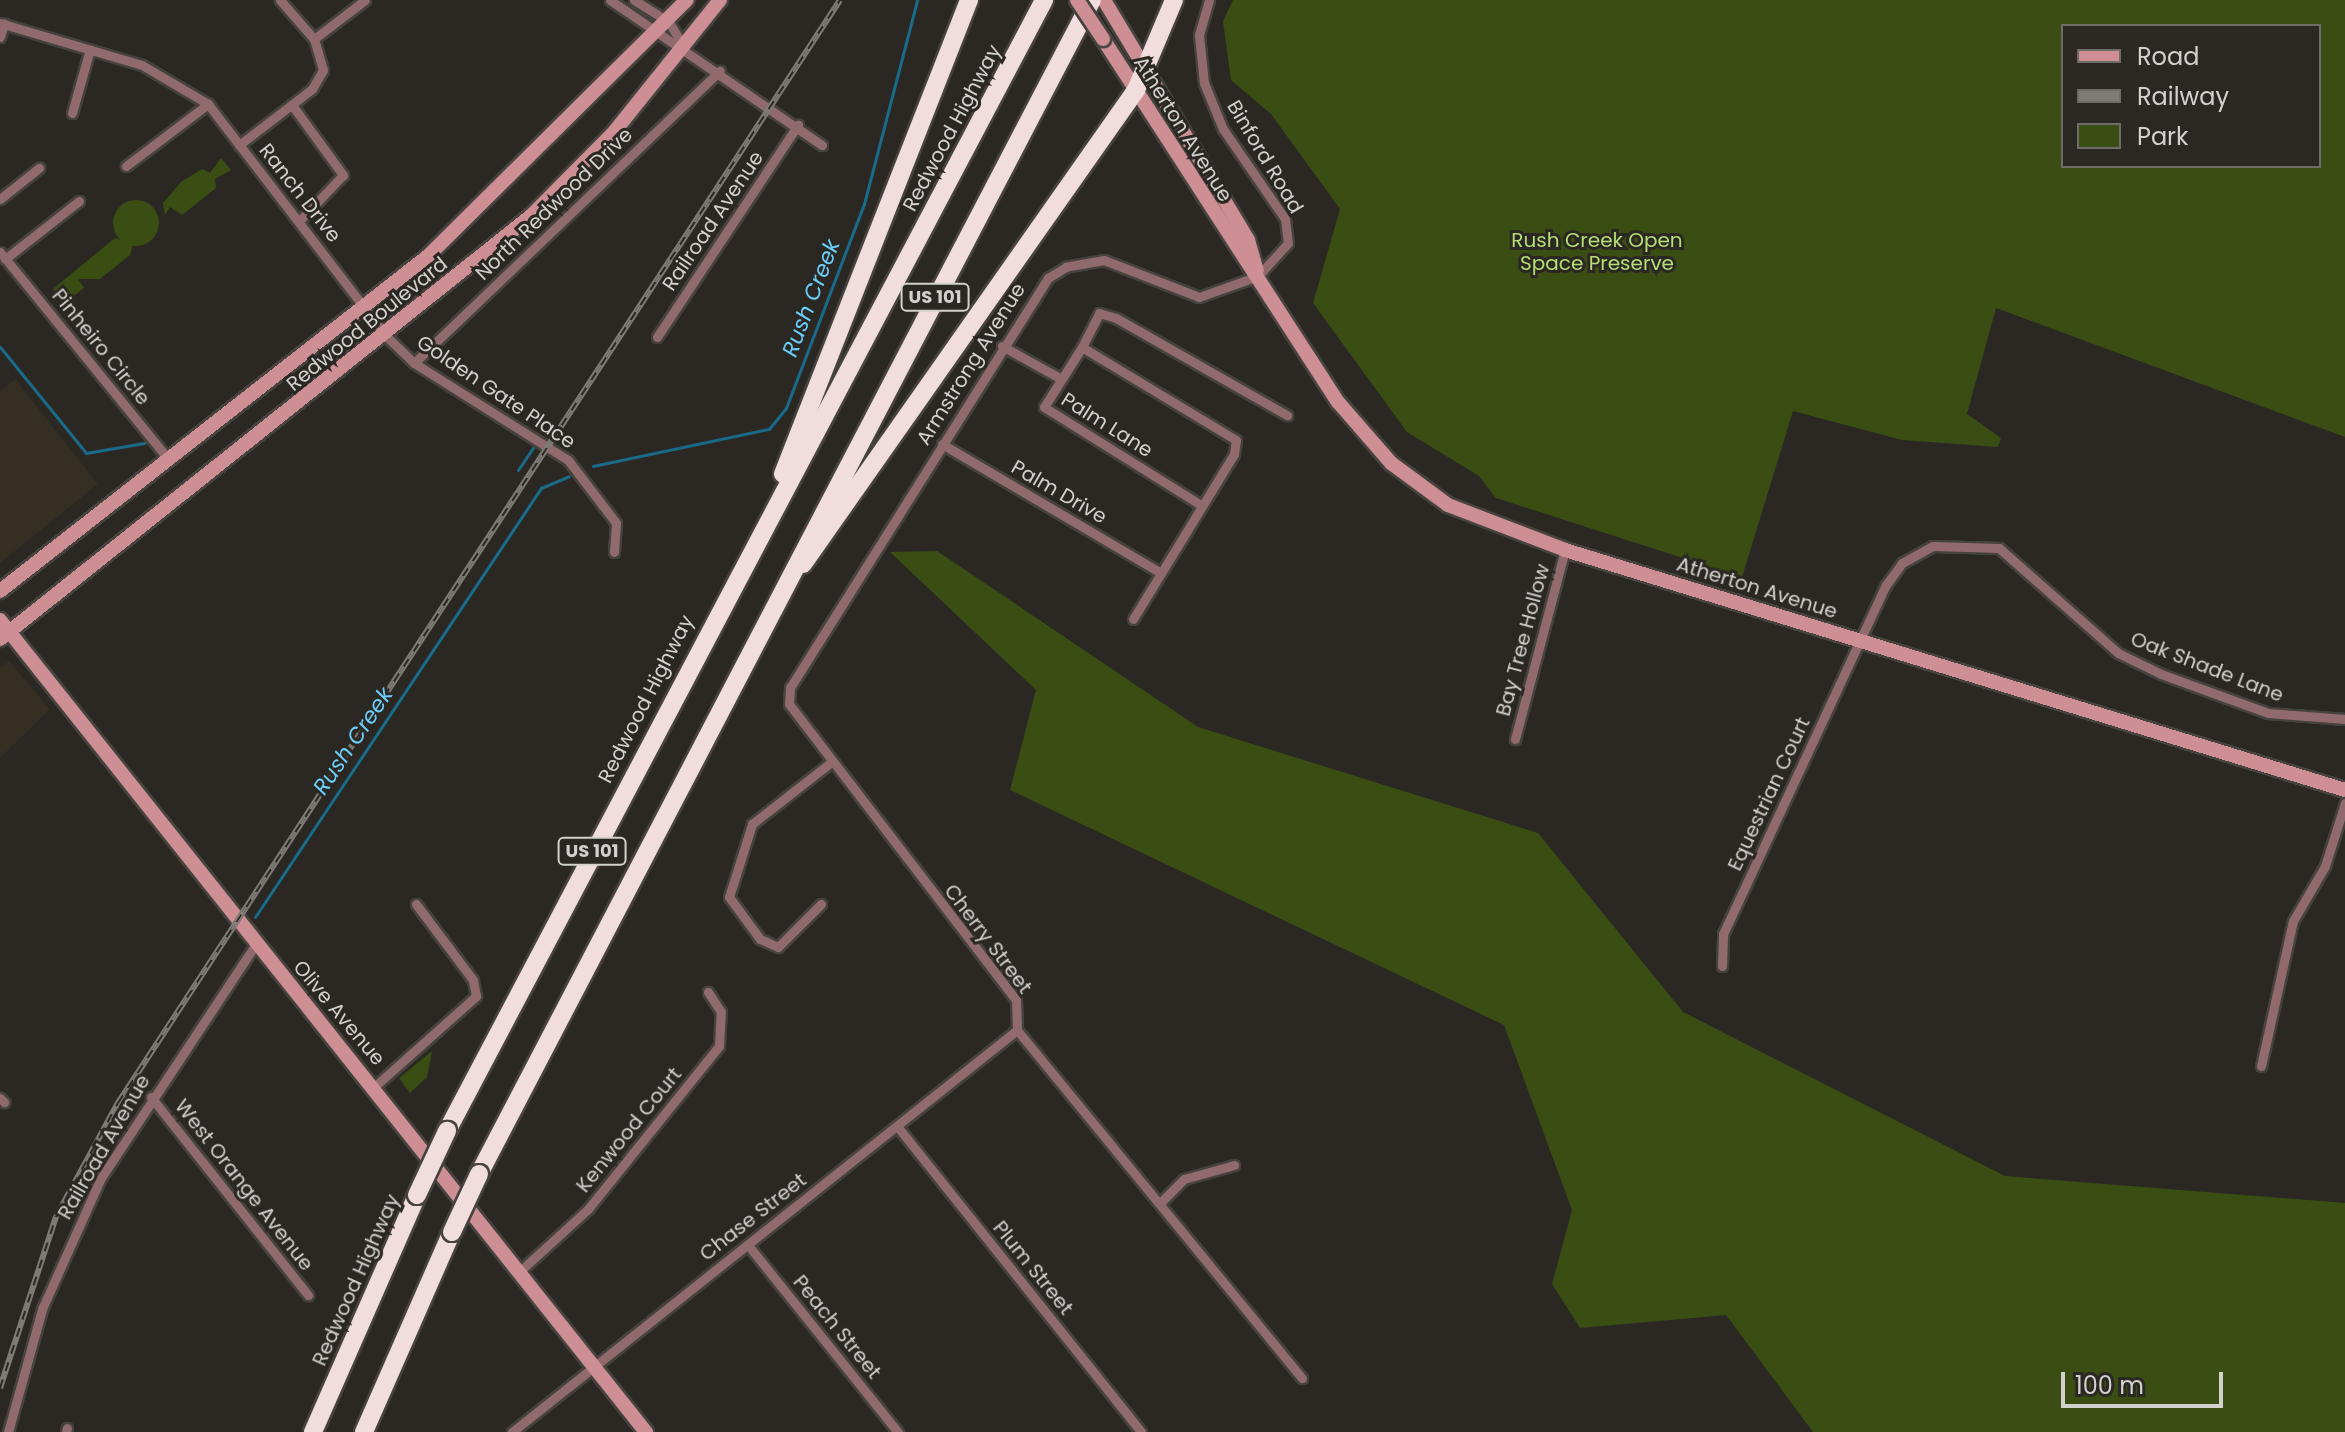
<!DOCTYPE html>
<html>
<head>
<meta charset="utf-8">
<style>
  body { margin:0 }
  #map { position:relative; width:2345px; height:1432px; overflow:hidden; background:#2b2823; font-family:Poppins,sans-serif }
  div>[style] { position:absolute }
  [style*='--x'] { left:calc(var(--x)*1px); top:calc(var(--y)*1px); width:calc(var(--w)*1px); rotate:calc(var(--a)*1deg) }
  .built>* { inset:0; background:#342e23 }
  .green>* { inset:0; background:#3a4e14 }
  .round { border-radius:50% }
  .stream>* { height:3px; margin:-1.5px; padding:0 1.5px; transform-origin:1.5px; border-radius:1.5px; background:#1a6a8a }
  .roads { filter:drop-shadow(2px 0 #46433e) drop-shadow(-2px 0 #46433e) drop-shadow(0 2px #46433e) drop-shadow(0 -2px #46433e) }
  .street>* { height:9px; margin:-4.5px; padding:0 4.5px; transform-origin:4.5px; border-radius:4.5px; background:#916a6d }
  .secondary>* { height:14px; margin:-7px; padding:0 7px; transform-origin:7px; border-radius:7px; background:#cd8f94 }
  .highway>* { height:18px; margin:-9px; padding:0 9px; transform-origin:9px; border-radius:9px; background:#f2ddde }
  .rail>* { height:6px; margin-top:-3px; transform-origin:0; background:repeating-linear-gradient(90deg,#2b2823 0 9px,#7e7b77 0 18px); box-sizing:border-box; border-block:2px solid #7e7b77 }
  .bridges { filter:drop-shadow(2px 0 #46433e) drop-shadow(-2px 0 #46433e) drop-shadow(0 2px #46433e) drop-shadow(0 -2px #46433e) }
  .secondary-bridge>* { height:14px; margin:-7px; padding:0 7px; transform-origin:7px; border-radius:7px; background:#cd8f94 }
  .highway-bridge>* { height:18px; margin:-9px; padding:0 9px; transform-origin:9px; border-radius:9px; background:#f2ddde }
  span { translate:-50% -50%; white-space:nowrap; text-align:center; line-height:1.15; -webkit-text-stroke:6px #2b2823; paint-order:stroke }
  .shield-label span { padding:2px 6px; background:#2b2823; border:2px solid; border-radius:6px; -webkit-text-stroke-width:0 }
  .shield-label { font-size:18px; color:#d3d1cd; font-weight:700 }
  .street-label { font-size:20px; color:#d3d1cd }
  .park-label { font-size:20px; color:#b5de74 }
  .water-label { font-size:22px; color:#6bcffc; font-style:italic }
  .legend { position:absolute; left:2061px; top:24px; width:260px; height:144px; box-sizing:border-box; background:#2b2823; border:2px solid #6e6c67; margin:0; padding:10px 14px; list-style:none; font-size:24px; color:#d3d1cd }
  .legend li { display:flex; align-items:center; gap:16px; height:40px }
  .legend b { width:40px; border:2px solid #6e6c67 }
  .scale { position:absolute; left:2061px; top:1372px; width:162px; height:36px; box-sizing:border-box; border:4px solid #d3d1cd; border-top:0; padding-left:10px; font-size:24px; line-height:28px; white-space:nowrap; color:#d3d1cd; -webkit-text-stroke:6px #2b2823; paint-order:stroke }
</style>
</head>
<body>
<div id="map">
  <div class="built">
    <div style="clip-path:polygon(15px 379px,98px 484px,0 563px,0 391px)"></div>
    <div style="clip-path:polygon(9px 661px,50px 709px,0 758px,0 668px)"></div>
  </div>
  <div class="green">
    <div style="clip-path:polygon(evenodd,1233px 0,2345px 0,2345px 437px,1996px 308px,1967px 414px,2001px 438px,1998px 447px,1902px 440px,1793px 411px,1742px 577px,1496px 498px,1479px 476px,1407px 432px,1313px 303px,1340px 209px,1271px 114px,1231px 80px,1223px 21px,1233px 0,2063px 26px,2319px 26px,2319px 166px,2063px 166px,2063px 26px)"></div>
    <div style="clip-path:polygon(221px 158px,231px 170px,215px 179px,216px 188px,182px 215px,170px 207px,165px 215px,163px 203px,181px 182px,202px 169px,210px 173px)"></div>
    <div class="round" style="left:113px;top:200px;width:46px;height:46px"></div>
    <div style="clip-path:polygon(115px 238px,133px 244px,130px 255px,100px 279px,78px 279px,84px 288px,64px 303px,53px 289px)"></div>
    <div style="clip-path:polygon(937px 551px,1198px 727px,1538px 833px,1683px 1012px,2005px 1176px,2345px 1203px,2345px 1432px,1813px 1432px,1726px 1315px,1580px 1328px,1552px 1284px,1572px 1210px,1504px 1025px,1010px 790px,1036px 690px,890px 552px)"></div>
    <div style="clip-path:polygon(432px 1051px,427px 1077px,410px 1093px,399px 1078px)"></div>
  </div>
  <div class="stream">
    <div style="--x:0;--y:347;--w:136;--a:50.9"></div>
    <div style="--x:86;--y:453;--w:59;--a:-9.8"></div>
    <div style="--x:593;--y:466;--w:180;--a:-11.9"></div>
    <div style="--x:769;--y:429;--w:27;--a:-51"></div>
    <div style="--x:786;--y:408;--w:218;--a:-69.1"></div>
    <div style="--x:864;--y:204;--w:211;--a:-75.4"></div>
    <div style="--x:518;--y:470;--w:27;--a:-56"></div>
    <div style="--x:255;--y:917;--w:516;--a:-56.31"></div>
    <div style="--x:541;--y:488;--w:30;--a:-23"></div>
  </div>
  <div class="roads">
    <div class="street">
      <div style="--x:610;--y:0;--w:257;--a:34.4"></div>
      <div style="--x:634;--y:0;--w:40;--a:32"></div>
      <div style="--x:668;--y:21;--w:26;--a:58"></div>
      <div style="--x:1209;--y:0;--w:36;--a:106"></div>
      <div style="--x:1199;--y:35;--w:48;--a:84.1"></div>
      <div style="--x:1204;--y:83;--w:50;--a:67.6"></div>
      <div style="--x:1223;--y:129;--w:109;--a:55.4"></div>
      <div style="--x:1285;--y:219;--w:24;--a:83"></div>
      <div style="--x:1288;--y:243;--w:45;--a:132.3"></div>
      <div style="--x:1258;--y:276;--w:63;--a:160.4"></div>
      <div style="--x:1199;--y:297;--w:102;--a:-158.7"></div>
      <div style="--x:1104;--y:260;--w:39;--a:170"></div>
      <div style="--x:1066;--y:267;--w:21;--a:149"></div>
      <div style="--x:1048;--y:278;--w:484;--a:122.2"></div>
      <div style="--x:790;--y:687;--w:17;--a:93"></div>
      <div style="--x:789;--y:704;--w:373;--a:52.5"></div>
      <div style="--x:1016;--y:1000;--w:30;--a:88"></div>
      <div style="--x:1017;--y:1030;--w:450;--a:50.7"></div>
      <div style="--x:0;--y:23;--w:148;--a:16.5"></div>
      <div style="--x:142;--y:65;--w:77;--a:30.6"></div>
      <div style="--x:208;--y:104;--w:292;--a:52.5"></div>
      <div style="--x:386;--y:336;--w:39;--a:44"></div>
      <div style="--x:414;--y:363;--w:182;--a:32.2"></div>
      <div style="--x:568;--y:460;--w:79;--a:52.7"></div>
      <div style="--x:616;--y:523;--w:29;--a:94"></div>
      <div style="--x:0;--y:37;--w:14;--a:-73"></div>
      <div style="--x:314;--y:39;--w:64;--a:-37.4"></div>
      <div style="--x:292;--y:105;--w:87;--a:53.9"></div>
      <div style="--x:343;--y:175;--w:64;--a:133.7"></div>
      <div style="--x:72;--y:113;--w:66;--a:-74.3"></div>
      <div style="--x:239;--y:145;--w:92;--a:-37.5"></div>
      <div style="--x:312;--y:89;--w:22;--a:-60"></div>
      <div style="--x:323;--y:70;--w:32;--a:-106"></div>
      <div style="--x:314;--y:39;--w:52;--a:-131.1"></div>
      <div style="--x:126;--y:166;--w:103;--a:-37.1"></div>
      <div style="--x:0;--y:199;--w:50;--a:-38.5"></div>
      <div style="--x:0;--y:252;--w:267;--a:50.9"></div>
      <div style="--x:5;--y:259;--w:94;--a:-38.1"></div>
      <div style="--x:657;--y:337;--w:255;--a:-56.4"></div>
      <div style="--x:1002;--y:346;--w:64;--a:29"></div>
      <div style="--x:1082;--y:347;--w:38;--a:-63"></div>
      <div style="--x:1099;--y:313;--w:18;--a:16"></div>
      <div style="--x:1116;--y:318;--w:197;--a:29.6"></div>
      <div style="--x:414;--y:363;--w:423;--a:-43.7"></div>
      <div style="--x:942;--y:444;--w:252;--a:30.5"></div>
      <div style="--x:1133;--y:619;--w:193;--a:-58.5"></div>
      <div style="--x:1234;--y:454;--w:14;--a:-82"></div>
      <div style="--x:1236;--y:440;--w:180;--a:-148.9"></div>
      <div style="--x:1082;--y:347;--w:71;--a:122.3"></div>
      <div style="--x:1044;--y:407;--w:185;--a:32"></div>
      <div style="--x:1515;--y:739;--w:196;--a:-75.2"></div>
      <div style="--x:821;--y:904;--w:61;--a:135"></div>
      <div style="--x:778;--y:947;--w:20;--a:-156"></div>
      <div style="--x:760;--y:939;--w:52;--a:-126.4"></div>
      <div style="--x:729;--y:897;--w:77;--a:-72.5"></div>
      <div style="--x:752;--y:824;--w:99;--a:-38"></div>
      <div style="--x:1722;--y:966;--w:32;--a:-88"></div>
      <div style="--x:1723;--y:934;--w:385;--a:-65"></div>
      <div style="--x:1886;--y:585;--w:27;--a:-54"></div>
      <div style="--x:1902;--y:563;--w:35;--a:-29"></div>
      <div style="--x:1933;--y:546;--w:66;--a:1.7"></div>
      <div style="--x:1999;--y:548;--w:159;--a:41.4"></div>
      <div style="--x:2118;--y:653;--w:48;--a:26"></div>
      <div style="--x:2161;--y:674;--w:114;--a:20"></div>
      <div style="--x:2268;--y:713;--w:77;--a:4.5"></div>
      <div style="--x:2261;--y:1066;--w:148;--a:-77.6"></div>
      <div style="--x:2293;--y:921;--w:64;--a:-59.8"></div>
      <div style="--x:2325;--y:866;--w:66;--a:-72.4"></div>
      <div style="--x:374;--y:1087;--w:137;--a:-41.7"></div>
      <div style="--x:476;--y:996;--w:16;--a:-101"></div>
      <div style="--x:473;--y:980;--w:95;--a:-126.9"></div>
      <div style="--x:151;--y:1097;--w:253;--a:51.6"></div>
      <div style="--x:0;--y:1098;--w:6;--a:45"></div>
      <div style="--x:897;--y:1126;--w:391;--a:51.4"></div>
      <div style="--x:1161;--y:1202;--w:33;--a:-45"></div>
      <div style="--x:1184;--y:1179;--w:52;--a:-15.6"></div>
      <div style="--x:748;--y:1245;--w:240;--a:51.3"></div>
      <div style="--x:519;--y:1272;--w:93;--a:-42.4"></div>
      <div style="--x:588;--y:1209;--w:209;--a:-51.2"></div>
      <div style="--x:719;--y:1046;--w:34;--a:-87"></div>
      <div style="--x:721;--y:1012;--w:24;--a:-123"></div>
      <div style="--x:8;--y:1432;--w:128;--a:-74.5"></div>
      <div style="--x:42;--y:1309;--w:144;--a:-65.8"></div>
      <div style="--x:101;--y:1178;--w:281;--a:-56.5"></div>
      <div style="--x:66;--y:1432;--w:4;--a:-76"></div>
      <div style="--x:512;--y:1432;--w:645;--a:-38.52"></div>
    </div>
    <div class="secondary">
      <div style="--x:1104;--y:0;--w:280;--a:59"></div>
      <div style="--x:1248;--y:240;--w:32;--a:74"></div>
      <div style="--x:1103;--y:39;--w:432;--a:57.1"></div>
      <div style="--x:1338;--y:402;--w:81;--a:49"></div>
      <div style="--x:1391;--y:463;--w:71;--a:36.4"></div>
      <div style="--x:1448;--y:505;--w:125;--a:21"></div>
      <div style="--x:1565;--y:550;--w:816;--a:17.1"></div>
      <div style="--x:0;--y:591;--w:544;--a:-38.05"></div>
      <div style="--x:428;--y:256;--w:364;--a:-44.7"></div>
      <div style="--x:0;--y:620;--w:1038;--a:51.5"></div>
      <div style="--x:0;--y:639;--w:680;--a:-38.55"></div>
      <div style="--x:532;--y:215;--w:118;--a:-45.3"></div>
      <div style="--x:615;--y:131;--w:168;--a:-51.3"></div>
    </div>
    <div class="highway">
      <div style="--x:783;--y:474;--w:509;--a:-68.57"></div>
      <div style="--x:803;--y:564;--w:579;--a:-54.91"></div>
      <div style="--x:1136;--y:90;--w:98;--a:-67.1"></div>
      <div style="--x:447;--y:1131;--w:1279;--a:-62.17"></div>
      <div style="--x:479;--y:1174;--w:1324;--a:-62.43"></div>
      <div style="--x:313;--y:1432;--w:259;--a:-66.3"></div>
      <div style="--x:364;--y:1432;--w:219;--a:-66.3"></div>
    </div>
  </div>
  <div class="rail">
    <div style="--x:0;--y:1388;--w:180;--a:-71.9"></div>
    <div style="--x:56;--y:1217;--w:130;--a:-61.5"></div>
    <div style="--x:118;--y:1103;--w:1318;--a:-56.79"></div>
  </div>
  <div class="bridges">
    <div class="secondary-bridge">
      <div style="--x:1077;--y:0;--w:47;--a:56.3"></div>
    </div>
    <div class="highway-bridge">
      <div style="--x:417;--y:1195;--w:71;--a:-64.9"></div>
      <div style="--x:452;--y:1232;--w:64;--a:-65"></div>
    </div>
  </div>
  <div class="shield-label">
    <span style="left:935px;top:297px">US 101</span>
    <span style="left:592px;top:851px">US 101</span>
  </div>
  <div class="street-label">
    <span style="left:952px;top:128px;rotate:-62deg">Redwood Highway</span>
    <span style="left:1183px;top:129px;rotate:58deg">Atherton Avenue</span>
    <span style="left:1265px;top:157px;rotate:59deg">Binford Road</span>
    <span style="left:300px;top:193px;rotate:52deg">Ranch Drive</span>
    <span style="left:554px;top:204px;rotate:-44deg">North Redwood Drive</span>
    <span style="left:713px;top:221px;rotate:-56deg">Railroad Avenue</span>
    <span style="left:367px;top:324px;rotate:-39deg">Redwood Boulevard</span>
    <span style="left:101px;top:347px;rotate:51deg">Pinheiro Circle</span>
    <span style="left:971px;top:364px;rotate:-58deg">Armstrong Avenue</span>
    <span style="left:496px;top:392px;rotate:34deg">Golden Gate Place</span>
    <span style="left:1107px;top:425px;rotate:32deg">Palm Lane</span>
    <span style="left:1059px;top:492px;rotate:30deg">Palm Drive</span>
    <span style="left:1757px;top:588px;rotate:17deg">Atherton Avenue</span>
    <span style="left:1523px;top:640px;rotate:-75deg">Bay Tree Hollow</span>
    <span style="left:2207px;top:667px;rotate:21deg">Oak Shade Lane</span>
    <span style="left:646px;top:699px;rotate:-63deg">Redwood Highway</span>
    <span style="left:1769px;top:794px;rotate:-65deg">Equestrian Court</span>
    <span style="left:988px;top:939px;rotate:53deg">Cherry Street</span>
    <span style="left:339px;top:1013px;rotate:50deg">Olive Avenue</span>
    <span style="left:629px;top:1130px;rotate:-51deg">Kenwood Court</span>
    <span style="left:104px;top:1147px;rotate:-60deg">Railroad Avenue</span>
    <span style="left:244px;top:1185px;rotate:52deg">West Orange Avenue</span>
    <span style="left:753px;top:1217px;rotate:-38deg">Chase Street</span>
    <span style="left:1033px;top:1268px;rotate:51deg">Plum Street</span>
    <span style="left:356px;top:1280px;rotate:-66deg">Redwood Highway</span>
    <span style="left:837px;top:1327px;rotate:51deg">Peach Street</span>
  </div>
  <div class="park-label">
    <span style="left:1597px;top:252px">Rush Creek Open<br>Space Preserve</span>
  </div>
  <div class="water-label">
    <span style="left:811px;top:298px;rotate:-69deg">Rush Creek</span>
    <span style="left:353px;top:741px;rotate:-56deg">Rush Creek</span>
  </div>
  <ul class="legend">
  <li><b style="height:10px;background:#cd8f94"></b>Road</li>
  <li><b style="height:10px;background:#7e7b77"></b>Railway</li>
  <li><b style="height:22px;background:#3a4e14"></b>Park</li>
  </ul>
  <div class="scale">100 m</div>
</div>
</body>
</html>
